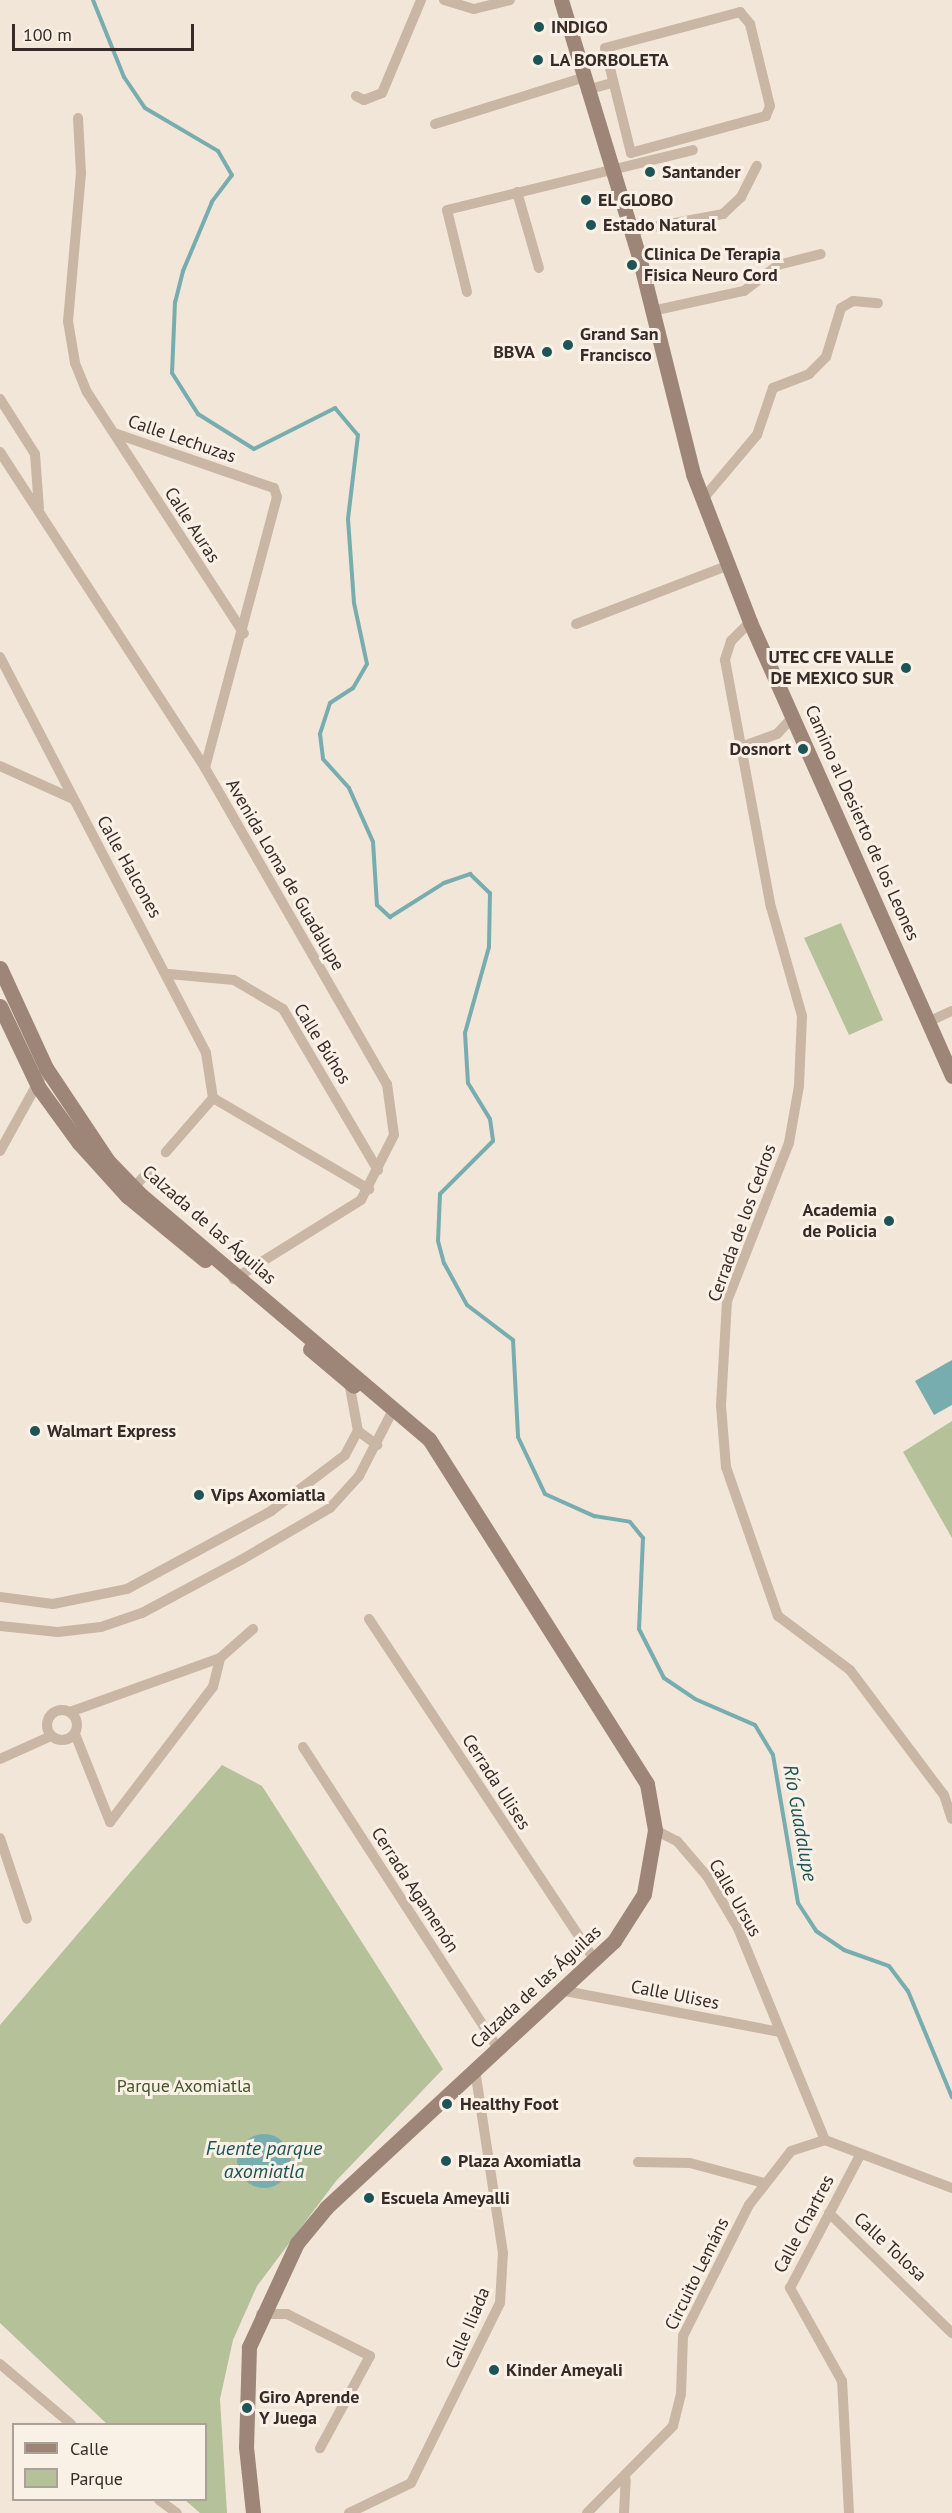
<!DOCTYPE html>
<html>
<head>
<meta charset="utf-8">
<style>
  body { margin:0 }
  #map { position:relative; width:952px; height:2513px; overflow:hidden; background:#f2e6d9; font-family:"PT Sans",sans-serif }
  div>[style] { position:absolute }
  [style*='--x'] { left:calc(var(--x)*1px); top:calc(var(--y)*1px); width:calc(var(--w)*1px); rotate:calc(var(--a)*1deg) }
  .green>* { inset:0; background:#b4c199 }
  .water>* { inset:0; background:#78adaf }
  .round { border-radius:50% }
  .stream>* { height:4px; margin:-2px; padding:0 2px; transform-origin:2px; border-radius:2px; background:#78adaf }
  .street>* { height:10px; margin:-5px; padding:0 5px; transform-origin:5px; border-radius:5px; background:#cab6a5 }
  .street>.ring { margin:-5px; padding:0; box-sizing:content-box; background:none; border:10px solid #cab6a5; border-radius:50% }
  .secondary>* { height:15px; margin:-7.5px; padding:0 7.5px; transform-origin:7.5px; border-radius:7.5px; background:#9d8577 }
  .dots>* { width:16px; height:16px; translate:-50% -50%; box-sizing:border-box; border:3px solid #f9f0e6; border-radius:50% }
  span { translate:-50% -50%; white-space:nowrap; text-align:center; line-height:1.15; -webkit-text-stroke:6px #f9f0e6; paint-order:stroke }
  .poi-label { font-size:18px; color:#362b27; font-weight:700 }
  .left { translate:0 -50%; text-align:left }
  .right { translate:-100% -50%; text-align:right }
  .street-label { font-size:18px; color:#362b27 }
  .park-label { font-size:18px; color:#45542a }
  .water-label { font-size:20px; color:#1c5457; font-style:italic }
  .legend { position:absolute; left:12px; top:2423px; width:195px; height:78px; box-sizing:border-box; background:#f9f0e6; border:2px solid #aba19a; margin:0; padding:8px 10px; list-style:none; font-size:18px; color:#362b27 }
  .legend li { display:flex; align-items:center; gap:12px; height:30px }
  .legend b { width:30px; border:2px solid #aba19a }
  .scale { position:absolute; left:12px; top:24px; width:182px; height:27px; box-sizing:border-box; border:3px solid #362b27; border-top:0; padding-left:8px; font-size:18px; line-height:21px; white-space:nowrap; color:#362b27; -webkit-text-stroke:4px #f9f0e6; paint-order:stroke }
</style>
</head>
<body>
<div id="map">
  <div class="green">
    <div style="clip-path:polygon(841px 923px,883px 1020px,849px 1035px,804px 938px)"></div>
    <div style="clip-path:polygon(952px 1421px,952px 1538px,903px 1452px)"></div>
    <div style="clip-path:polygon(222px 1765px,262px 1786px,443px 2069px,336px 2181px,257px 2286px,233px 2340px,220px 2399px,227px 2513px,200px 2513px,185px 2500px,206px 2500px,206px 2424px,107px 2424px,0 2323px,0 2025px)"></div>
  </div>
  <div class="water">
    <div style="clip-path:polygon(952px 1360px,952px 1405px,934px 1415px,915px 1381px)"></div>
    <div class="round" style="left:237px;top:2134px;width:54px;height:54px"></div>
  </div>
  <div class="stream">
    <div style="--x:93;--y:0;--w:83;--a:68.1"></div>
    <div style="--x:124;--y:77;--w:37;--a:56"></div>
    <div style="--x:145;--y:108;--w:85;--a:30.5"></div>
    <div style="--x:218;--y:151;--w:28;--a:60"></div>
    <div style="--x:232;--y:175;--w:34;--a:127"></div>
    <div style="--x:212;--y:202;--w:75;--a:112.8"></div>
    <div style="--x:183;--y:271;--w:32;--a:104"></div>
    <div style="--x:175;--y:302;--w:71;--a:92.4"></div>
    <div style="--x:172;--y:373;--w:49;--a:57.6"></div>
    <div style="--x:198;--y:414;--w:66;--a:32"></div>
    <div style="--x:254;--y:449;--w:91;--a:-26.8"></div>
    <div style="--x:335;--y:408;--w:35;--a:50"></div>
    <div style="--x:358;--y:435;--w:85;--a:96.8"></div>
    <div style="--x:348;--y:519;--w:84;--a:85.9"></div>
    <div style="--x:354;--y:603;--w:62;--a:78"></div>
    <div style="--x:367;--y:664;--w:28;--a:120"></div>
    <div style="--x:353;--y:688;--w:27;--a:147"></div>
    <div style="--x:330;--y:703;--w:33;--a:108"></div>
    <div style="--x:320;--y:734;--w:25;--a:83"></div>
    <div style="--x:323;--y:759;--w:39;--a:48"></div>
    <div style="--x:349;--y:788;--w:59;--a:66"></div>
    <div style="--x:373;--y:842;--w:63;--a:86.4"></div>
    <div style="--x:377;--y:905;--w:18;--a:43"></div>
    <div style="--x:390;--y:917;--w:64;--a:-32.2"></div>
    <div style="--x:444;--y:883;--w:28;--a:-19"></div>
    <div style="--x:470;--y:874;--w:28;--a:44"></div>
    <div style="--x:490;--y:893;--w:54;--a:91.1"></div>
    <div style="--x:489;--y:947;--w:89;--a:105.6"></div>
    <div style="--x:465;--y:1033;--w:50;--a:86.6"></div>
    <div style="--x:468;--y:1083;--w:42;--a:58.6"></div>
    <div style="--x:490;--y:1119;--w:22;--a:82"></div>
    <div style="--x:493;--y:1141;--w:75;--a:135"></div>
    <div style="--x:440;--y:1194;--w:47;--a:92.4"></div>
    <div style="--x:438;--y:1241;--w:23;--a:75"></div>
    <div style="--x:444;--y:1263;--w:48;--a:61.3"></div>
    <div style="--x:467;--y:1305;--w:58;--a:37.3"></div>
    <div style="--x:513;--y:1340;--w:97;--a:87"></div>
    <div style="--x:518;--y:1437;--w:63;--a:64.7"></div>
    <div style="--x:545;--y:1494;--w:54;--a:24.2"></div>
    <div style="--x:594;--y:1516;--w:36;--a:9"></div>
    <div style="--x:630;--y:1522;--w:21;--a:51"></div>
    <div style="--x:643;--y:1538;--w:91;--a:92.5"></div>
    <div style="--x:639;--y:1629;--w:55;--a:63"></div>
    <div style="--x:664;--y:1678;--w:37;--a:34"></div>
    <div style="--x:695;--y:1699;--w:65;--a:23.4"></div>
    <div style="--x:755;--y:1725;--w:35;--a:59"></div>
    <div style="--x:773;--y:1755;--w:150;--a:80.4"></div>
    <div style="--x:798;--y:1903;--w:33;--a:57"></div>
    <div style="--x:816;--y:1931;--w:34;--a:34"></div>
    <div style="--x:844;--y:1950;--w:48;--a:19.6"></div>
    <div style="--x:889;--y:1966;--w:31;--a:53"></div>
    <div style="--x:908;--y:1991;--w:115;--a:67.5"></div>
  </div>
  <div class="street">
    <div style="--x:444;--y:0;--w:31;--a:17"></div>
    <div style="--x:474;--y:9;--w:37;--a:-14"></div>
    <div style="--x:740;--y:12;--w:16;--a:50"></div>
    <div style="--x:750;--y:24;--w:84;--a:76.3"></div>
    <div style="--x:770;--y:106;--w:11;--a:112"></div>
    <div style="--x:766;--y:116;--w:140;--a:164.7"></div>
    <div style="--x:631;--y:153;--w:108;--a:-103.9"></div>
    <div style="--x:605;--y:48;--w:140;--a:-14.9"></div>
    <div style="--x:586;--y:90;--w:27;--a:-15"></div>
    <div style="--x:356;--y:96;--w:9;--a:27"></div>
    <div style="--x:364;--y:100;--w:19;--a:-21"></div>
    <div style="--x:382;--y:93;--w:101;--a:-67.2"></div>
    <div style="--x:78;--y:118;--w:55;--a:86.9"></div>
    <div style="--x:81;--y:173;--w:149;--a:95"></div>
    <div style="--x:68;--y:321;--w:43;--a:80.5"></div>
    <div style="--x:75;--y:363;--w:31;--a:68"></div>
    <div style="--x:87;--y:392;--w:288;--a:57"></div>
    <div style="--x:435;--y:124;--w:154;--a:-17.4"></div>
    <div style="--x:517;--y:192;--w:79;--a:73.9"></div>
    <div style="--x:632;--y:231;--w:93;--a:-10.6"></div>
    <div style="--x:723;--y:214;--w:25;--a:-43"></div>
    <div style="--x:741;--y:197;--w:35;--a:-63"></div>
    <div style="--x:467;--y:292;--w:84;--a:-103.7"></div>
    <div style="--x:447;--y:210;--w:253;--a:-13.7"></div>
    <div style="--x:652;--y:311;--w:94;--a:-12.3"></div>
    <div style="--x:744;--y:291;--w:43;--a:-37.4"></div>
    <div style="--x:778;--y:265;--w:44;--a:-14.3"></div>
    <div style="--x:0;--y:399;--w:65;--a:57.5"></div>
    <div style="--x:35;--y:454;--w:54;--a:85.8"></div>
    <div style="--x:114;--y:433;--w:169;--a:19"></div>
    <div style="--x:274;--y:488;--w:9;--a:72"></div>
    <div style="--x:277;--y:497;--w:280;--a:104.9"></div>
    <div style="--x:0;--y:452;--w:377;--a:57"></div>
    <div style="--x:205;--y:768;--w:365;--a:60.1"></div>
    <div style="--x:387;--y:1084;--w:51;--a:82.2"></div>
    <div style="--x:394;--y:1135;--w:73;--a:116.9"></div>
    <div style="--x:361;--y:1200;--w:150;--a:148.1"></div>
    <div style="--x:702;--y:500;--w:85;--a:-49.8"></div>
    <div style="--x:757;--y:435;--w:50;--a:-71.2"></div>
    <div style="--x:773;--y:388;--w:39;--a:-21"></div>
    <div style="--x:809;--y:374;--w:24;--a:-45"></div>
    <div style="--x:826;--y:357;--w:51;--a:-73"></div>
    <div style="--x:841;--y:308;--w:14;--a:-30"></div>
    <div style="--x:853;--y:301;--w:25;--a:5"></div>
    <div style="--x:750;--y:622;--w:27;--a:135"></div>
    <div style="--x:731;--y:641;--w:20;--a:108"></div>
    <div style="--x:725;--y:660;--w:251;--a:79.5"></div>
    <div style="--x:771;--y:907;--w:113;--a:74.1"></div>
    <div style="--x:802;--y:1016;--w:70;--a:92.5"></div>
    <div style="--x:799;--y:1086;--w:58;--a:100"></div>
    <div style="--x:789;--y:1143;--w:170;--a:111.4"></div>
    <div style="--x:727;--y:1301;--w:105;--a:93.3"></div>
    <div style="--x:721;--y:1406;--w:61;--a:85.3"></div>
    <div style="--x:726;--y:1467;--w:158;--a:70.8"></div>
    <div style="--x:778;--y:1616;--w:90;--a:36.9"></div>
    <div style="--x:850;--y:1670;--w:156;--a:53.1"></div>
    <div style="--x:944;--y:1795;--w:25;--a:72"></div>
    <div style="--x:576;--y:624;--w:161;--a:-21.1"></div>
    <div style="--x:0;--y:657;--w:446;--a:62.5"></div>
    <div style="--x:206;--y:1053;--w:46;--a:81.2"></div>
    <div style="--x:213;--y:1098;--w:72;--a:131"></div>
    <div style="--x:741;--y:747;--w:38;--a:-20"></div>
    <div style="--x:777;--y:734;--w:25;--a:-47"></div>
    <div style="--x:0;--y:766;--w:80;--a:24.3"></div>
    <div style="--x:169;--y:974;--w:65;--a:5.3"></div>
    <div style="--x:234;--y:980;--w:57;--a:30.6"></div>
    <div style="--x:283;--y:1009;--w:187;--a:59.5"></div>
    <div style="--x:928;--y:1022;--w:26;--a:-25"></div>
    <div style="--x:213;--y:1098;--w:181;--a:30.3"></div>
    <div style="--x:0;--y:1151;--w:95;--a:-61"></div>
    <div style="--x:130;--y:1191;--w:28;--a:-46"></div>
    <div style="--x:358;--y:1431;--w:24;--a:36"></div>
    <div style="--x:0;--y:1597;--w:53;--a:7.5"></div>
    <div style="--x:53;--y:1604;--w:76;--a:-11.5"></div>
    <div style="--x:127;--y:1589;--w:164;--a:-28.4"></div>
    <div style="--x:271;--y:1511;--w:93;--a:-37.1"></div>
    <div style="--x:345;--y:1455;--w:27;--a:-62"></div>
    <div style="--x:358;--y:1431;--w:50;--a:-100.4"></div>
    <div style="--x:369;--y:1619;--w:411;--a:56.5"></div>
    <div style="--x:0;--y:1626;--w:58;--a:5.9"></div>
    <div style="--x:58;--y:1632;--w:43;--a:-6.6"></div>
    <div style="--x:101;--y:1627;--w:43;--a:-18.9"></div>
    <div style="--x:142;--y:1613;--w:112;--a:-28.2"></div>
    <div style="--x:241;--y:1560;--w:103;--a:-30.3"></div>
    <div style="--x:330;--y:1508;--w:43;--a:-47.8"></div>
    <div style="--x:359;--y:1476;--w:68;--a:-62.7"></div>
    <div class="ring" style="left:47px;top:1710px;width:20px;height:20px"></div>
    <div style="--x:70;--y:1712;--w:159;--a:-19.8"></div>
    <div style="--x:220;--y:1658;--w:44;--a:-41.3"></div>
    <div style="--x:75;--y:1734;--w:95;--a:68.3"></div>
    <div style="--x:303;--y:1747;--w:361;--a:57.1"></div>
    <div style="--x:0;--y:1759;--w:56;--a:-24.3"></div>
    <div style="--x:110;--y:1822;--w:170;--a:-52.7"></div>
    <div style="--x:213;--y:1687;--w:30;--a:-76"></div>
    <div style="--x:655;--y:1830;--w:25;--a:27"></div>
    <div style="--x:677;--y:1841;--w:46;--a:49.4"></div>
    <div style="--x:707;--y:1876;--w:61;--a:59.2"></div>
    <div style="--x:738;--y:1928;--w:229;--a:67.7"></div>
    <div style="--x:825;--y:2140;--w:136;--a:20.7"></div>
    <div style="--x:0;--y:1838;--w:85;--a:71.6"></div>
    <div style="--x:565;--y:1991;--w:218;--a:10.8"></div>
    <div style="--x:638;--y:2162;--w:52;--a:1.1"></div>
    <div style="--x:690;--y:2163;--w:77;--a:15.1"></div>
    <div style="--x:829;--y:2213;--w:172;--a:44.3"></div>
    <div style="--x:261;--y:2314;--w:26;--a:0"></div>
    <div style="--x:287;--y:2314;--w:93;--a:26.8"></div>
    <div style="--x:370;--y:2356;--w:105;--a:118.5"></div>
    <div style="--x:0;--y:2364;--w:93;--a:40.2"></div>
    <div style="--x:159;--y:2500;--w:22;--a:36"></div>
    <div style="--x:349;--y:2513;--w:69;--a:-25.8"></div>
    <div style="--x:411;--y:2483;--w:201;--a:-63.7"></div>
    <div style="--x:500;--y:2303;--w:50;--a:-86.6"></div>
    <div style="--x:503;--y:2253;--w:185;--a:-98.7"></div>
    <div style="--x:587;--y:2513;--w:122;--a:-45.3"></div>
    <div style="--x:673;--y:2426;--w:33;--a:-76"></div>
    <div style="--x:681;--y:2394;--w:58;--a:-88"></div>
    <div style="--x:683;--y:2336;--w:147;--a:-63.3"></div>
    <div style="--x:749;--y:2205;--w:68;--a:-52.1"></div>
    <div style="--x:791;--y:2151;--w:36;--a:-18"></div>
    <div style="--x:624;--y:2513;--w:33;--a:-87"></div>
    <div style="--x:849;--y:2513;--w:132;--a:-93"></div>
    <div style="--x:842;--y:2381;--w:107;--a:-119.2"></div>
    <div style="--x:790;--y:2288;--w:150;--a:-62.2"></div>
  </div>
  <div class="secondary">
    <div style="--x:561;--y:0;--w:264;--a:73.1"></div>
    <div style="--x:638;--y:253;--w:228;--a:76"></div>
    <div style="--x:693;--y:474;--w:159;--a:68.9"></div>
    <div style="--x:750;--y:622;--w:497;--a:66"></div>
    <div style="--x:0;--y:968;--w:110;--a:65.3"></div>
    <div style="--x:46;--y:1068;--w:112;--a:56.3"></div>
    <div style="--x:108;--y:1161;--w:47;--a:45.9"></div>
    <div style="--x:141;--y:1195;--w:377;--a:40.3"></div>
    <div style="--x:429;--y:1439;--w:408;--a:57.7"></div>
    <div style="--x:647;--y:1784;--w:47;--a:80.1"></div>
    <div style="--x:655;--y:1830;--w:65;--a:99.8"></div>
    <div style="--x:644;--y:1894;--w:56;--a:122.6"></div>
    <div style="--x:614;--y:1941;--w:393;--a:137.2"></div>
    <div style="--x:326;--y:2208;--w:45;--a:129.6"></div>
    <div style="--x:297;--y:2243;--w:115;--a:114.8"></div>
    <div style="--x:249;--y:2347;--w:100;--a:91.7"></div>
    <div style="--x:246;--y:2447;--w:66;--a:83.9"></div>
    <div style="--x:0;--y:1006;--w:91;--a:64.6"></div>
    <div style="--x:39;--y:1088;--w:68;--a:54"></div>
    <div style="--x:79;--y:1143;--w:72;--a:47.8"></div>
    <div style="--x:127;--y:1196;--w:101;--a:39.4"></div>
    <div style="--x:310;--y:1349;--w:57;--a:40.1"></div>
  </div>
  <div class="dots">
    <div style="left:539px;top:27px;background:#1c5457"></div>
    <div style="left:538px;top:60px;background:#1c5457"></div>
    <div style="left:650px;top:172px;background:#1c5457"></div>
    <div style="left:586px;top:200px;background:#1c5457"></div>
    <div style="left:591px;top:225px;background:#1c5457"></div>
    <div style="left:632px;top:265px;background:#1c5457"></div>
    <div style="left:568px;top:345px;background:#1c5457"></div>
    <div style="left:547px;top:352px;background:#1c5457"></div>
    <div style="left:906px;top:668px;background:#1c5457"></div>
    <div style="left:803px;top:749px;background:#1c5457"></div>
    <div style="left:889px;top:1221px;background:#1c5457"></div>
    <div style="left:35px;top:1431px;background:#1c5457"></div>
    <div style="left:199px;top:1495px;background:#1c5457"></div>
    <div style="left:447px;top:2104px;background:#1c5457"></div>
    <div style="left:446px;top:2161px;background:#1c5457"></div>
    <div style="left:369px;top:2198px;background:#1c5457"></div>
    <div style="left:494px;top:2370px;background:#1c5457"></div>
    <div style="left:247px;top:2408px;background:#1c5457"></div>
  </div>
  <div class="poi-label">
    <span class="left" style="left:551px;top:27px">INDIGO</span>
    <span class="left" style="left:550px;top:60px">LA BORBOLETA</span>
    <span class="left" style="left:662px;top:172px">Santander</span>
    <span class="left" style="left:598px;top:200px">EL GLOBO</span>
    <span class="left" style="left:603px;top:225px">Estado Natural</span>
    <span class="left" style="left:644px;top:265px">Clinica De Terapia<br>Fisica Neuro Cord</span>
    <span class="left" style="left:580px;top:345px">Grand San<br>Francisco</span>
    <span class="right" style="left:535px;top:352px">BBVA</span>
    <span class="right" style="left:894px;top:668px">UTEC CFE VALLE<br>DE MEXICO SUR</span>
    <span class="right" style="left:791px;top:749px">Dosnort</span>
    <span class="right" style="left:877px;top:1221px">Academia<br>de Policia</span>
    <span class="left" style="left:47px;top:1431px">Walmart Express</span>
    <span class="left" style="left:211px;top:1495px">Vips Axomiatla</span>
    <span class="left" style="left:460px;top:2104px">Healthy Foot</span>
    <span class="left" style="left:458px;top:2161px">Plaza Axomiatla</span>
    <span class="left" style="left:381px;top:2198px">Escuela Ameyalli</span>
    <span class="left" style="left:506px;top:2370px">Kinder Ameyali</span>
    <span class="left" style="left:259px;top:2408px">Giro Aprende<br>Y Juega</span>
  </div>
  <div class="street-label">
    <span style="left:182px;top:439px;rotate:19deg">Calle Lechuzas</span>
    <span style="left:192px;top:525px;rotate:57deg">Calle Auras</span>
    <span style="left:862px;top:823px;rotate:66deg">Camino al Desierto de los Leones</span>
    <span style="left:129px;top:867px;rotate:61deg">Calle Halcones</span>
    <span style="left:285px;top:875px;rotate:60deg">Avenida Loma de Guadalupe</span>
    <span style="left:322px;top:1044px;rotate:58deg">Calle Búhos</span>
    <span style="left:742px;top:1223px;rotate:-70deg">Cerrada de los Cedros</span>
    <span style="left:209px;top:1225px;rotate:41deg">Calzada de las Águilas</span>
    <span style="left:496px;top:1782px;rotate:57deg">Cerrada Ulises</span>
    <span style="left:415px;top:1890px;rotate:57deg">Cerrada Agamenón</span>
    <span style="left:735px;top:1898px;rotate:60deg">Calle Ursus</span>
    <span style="left:536px;top:1987px;rotate:-43deg">Calzada de las Águilas</span>
    <span style="left:675px;top:1995px;rotate:11deg">Calle Ulises</span>
    <span style="left:804px;top:2224px;rotate:-62deg">Calle Chartres</span>
    <span style="left:890px;top:2247px;rotate:43deg">Calle Tolosa</span>
    <span style="left:697px;top:2274px;rotate:-64deg">Circuito Lemáns</span>
    <span style="left:468px;top:2328px;rotate:-67deg">Calle Iliada</span>
  </div>
  <div class="park-label">
    <span style="left:184px;top:2086px">Parque Axomiatla</span>
  </div>
  <div class="water-label">
    <span style="left:800px;top:1823px;rotate:80deg">Río Guadalupe</span>
    <span style="left:264px;top:2160px">Fuente parque<br>axomiatla</span>
  </div>
  <ul class="legend">
  <li><b style="height:8px;background:#9d8577"></b>Calle</li>
  <li><b style="height:16px;background:#b4c199"></b>Parque</li>
  </ul>
  <div class="scale">100 m</div>
</div>
</body>
</html>
